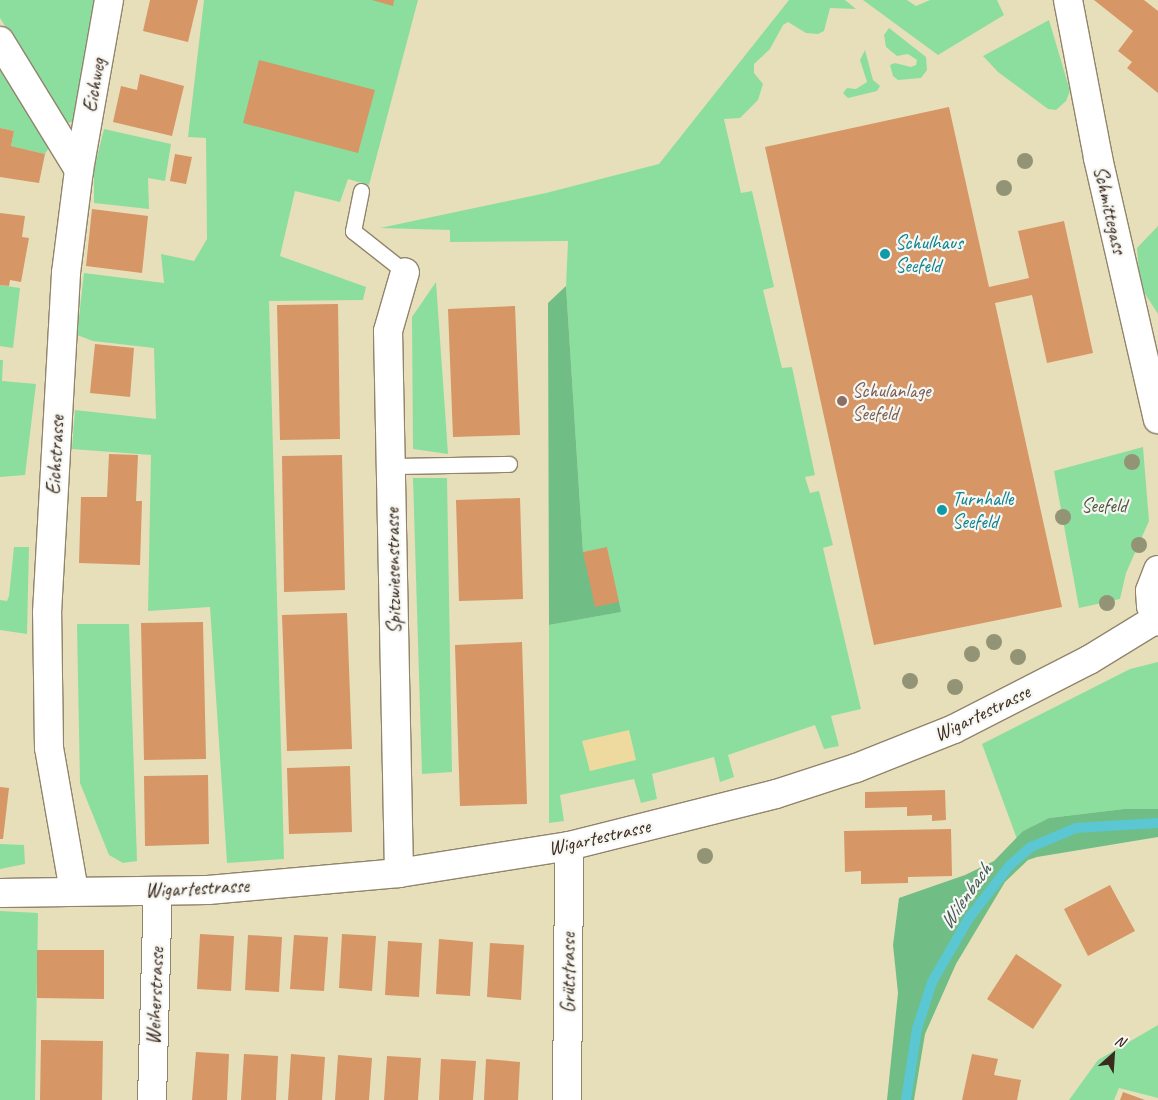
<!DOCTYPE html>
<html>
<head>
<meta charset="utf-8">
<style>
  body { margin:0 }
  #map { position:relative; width:1158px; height:1100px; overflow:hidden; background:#e7dfba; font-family:Caveat,sans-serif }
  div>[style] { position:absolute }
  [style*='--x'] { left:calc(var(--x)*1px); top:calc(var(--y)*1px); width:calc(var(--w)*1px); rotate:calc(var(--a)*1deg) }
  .green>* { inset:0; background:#8cde9f }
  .forest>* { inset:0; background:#71bd86 }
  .sand>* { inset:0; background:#eeda9e }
  .stream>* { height:10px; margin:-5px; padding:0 5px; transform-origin:5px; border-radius:5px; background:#5ac7d2 }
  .building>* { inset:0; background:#d69666 }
  .roads { filter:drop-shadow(1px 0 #91846c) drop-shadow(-1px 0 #91846c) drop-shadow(0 1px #91846c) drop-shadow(0 -1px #91846c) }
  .lane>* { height:15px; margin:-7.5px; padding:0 7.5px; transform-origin:7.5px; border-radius:7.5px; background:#fff }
  .street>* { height:28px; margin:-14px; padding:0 14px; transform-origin:14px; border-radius:14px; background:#fff }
  .trees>* { width:16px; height:16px; margin:-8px; border-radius:50%; background:#939476 }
  .dots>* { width:14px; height:14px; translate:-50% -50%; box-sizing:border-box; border:2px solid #f6f6f2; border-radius:50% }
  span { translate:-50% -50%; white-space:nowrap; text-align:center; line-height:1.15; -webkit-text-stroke:4.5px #f6f6f2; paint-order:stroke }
  .street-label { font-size:20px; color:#3b2a1e }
  .culture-label { font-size:20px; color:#0d838f }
  .left { translate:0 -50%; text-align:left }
  .education-label { font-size:20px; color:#785e54 }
  .park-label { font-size:20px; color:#4f573e }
  .water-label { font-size:21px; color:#445954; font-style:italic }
  .north { position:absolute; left:1088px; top:1030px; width:50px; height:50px; -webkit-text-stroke:4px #f6f6f2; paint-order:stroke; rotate:26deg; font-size:14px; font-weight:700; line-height:20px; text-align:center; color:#3b2a1e }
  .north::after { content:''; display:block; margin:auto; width:18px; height:22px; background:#3b2a1e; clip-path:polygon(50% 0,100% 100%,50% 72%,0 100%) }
</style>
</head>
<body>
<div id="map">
  <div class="green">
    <div style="clip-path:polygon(0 0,99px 0,73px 122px,66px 123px,57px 111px,0 18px)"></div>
    <div style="clip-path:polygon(204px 0,418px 0,369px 185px,348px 179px,340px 202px,295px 191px,280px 256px,366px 287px,363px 300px,269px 301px,284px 859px,227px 863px,210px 607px,148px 611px,151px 455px,72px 449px,75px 410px,156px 419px,154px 348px,93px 341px,77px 335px,84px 273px,164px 283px,161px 254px,194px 261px,207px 239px,206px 138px,188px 137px)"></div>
    <div style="clip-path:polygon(789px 0,845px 0,856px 9px,830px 8px,824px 31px,818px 34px,806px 33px,788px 22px,783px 25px,770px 49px,754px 64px,754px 73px,763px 84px,758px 100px,740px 118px,724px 119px,741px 193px,752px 191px,774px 287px,763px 290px,782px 368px,792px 367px,815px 475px,805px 477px,810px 493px,819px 491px,833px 545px,823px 548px,861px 709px,831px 716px,839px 746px,824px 749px,815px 725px,728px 755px,734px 777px,720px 782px,714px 757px,652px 774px,657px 799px,641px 803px,634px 779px,560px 795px,564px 821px,549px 823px,549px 625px,620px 612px,607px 548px,583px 552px,566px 286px,568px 241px,450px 242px,450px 230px,380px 228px,546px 193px,659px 164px)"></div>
    <div style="clip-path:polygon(863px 0,907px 0,916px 6px,930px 0,997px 0,1004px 15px,938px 55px)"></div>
    <div style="clip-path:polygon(1049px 20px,1070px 91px,1066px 101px,1056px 110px,1048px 109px,998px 72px,983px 56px)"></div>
    <div style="clip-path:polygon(889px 28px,926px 57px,927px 70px,921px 78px,898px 80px,893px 76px,890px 65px,895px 63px,911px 67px,916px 65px,917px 60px,908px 54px,897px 56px,886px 47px,884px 35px)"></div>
    <div style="clip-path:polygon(865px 50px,873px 80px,880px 86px,877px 91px,848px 98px,843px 93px,847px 88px,856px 89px,867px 82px,860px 60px)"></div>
    <div style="clip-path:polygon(0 64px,51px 144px,45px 154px,11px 146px,14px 131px,0 128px)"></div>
    <div style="clip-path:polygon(104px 129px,171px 144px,165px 181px,148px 178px,149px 209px,94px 203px,94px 169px)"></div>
    <div style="clip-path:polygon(1158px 226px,1158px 314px,1140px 286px,1137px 248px)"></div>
    <div style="clip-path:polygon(436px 282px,448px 454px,413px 449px,412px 317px)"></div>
    <div style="clip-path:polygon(0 285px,20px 288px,13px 348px,0 346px)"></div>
    <div style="clip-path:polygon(0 360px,3px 360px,2px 381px,36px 384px,25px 475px,0 477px)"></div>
    <div style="clip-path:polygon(1143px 447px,1149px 521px,1126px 573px,1120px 599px,1079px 608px,1054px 471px)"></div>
    <div style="clip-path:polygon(413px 478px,447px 478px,452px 772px,422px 774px)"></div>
    <div style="clip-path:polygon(14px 547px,29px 547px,27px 634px,0 630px,0 600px,7px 601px,9px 596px)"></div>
    <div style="clip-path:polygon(77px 624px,129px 624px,137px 861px,123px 863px,109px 855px,80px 783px)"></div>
    <div style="clip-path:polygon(1158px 662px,1158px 809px,1124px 809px,1049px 818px,1023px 831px,1017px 839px,982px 744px,1130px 669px)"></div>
    <div style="clip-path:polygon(0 844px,24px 845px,25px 864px,0 869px)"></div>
    <div style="clip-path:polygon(0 911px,38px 913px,35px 1100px,0 1100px)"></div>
    <div style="clip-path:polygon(1158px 1025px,1158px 1098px,1119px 1088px,1114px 1100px,1069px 1100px,1098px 1060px)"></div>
  </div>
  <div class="forest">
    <div style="clip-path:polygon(566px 286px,583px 552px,619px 602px,621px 612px,549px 625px,548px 303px)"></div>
    <div style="clip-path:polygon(1124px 809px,1158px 809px,1158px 837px,1037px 857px,1028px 860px,1005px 882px,956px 964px,925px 1034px,914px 1100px,887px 1100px,898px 993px,893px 945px,899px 898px,965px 875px,994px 861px,1023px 831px,1049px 818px)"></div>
  </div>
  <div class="sand">
    <div style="clip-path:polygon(629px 730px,636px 760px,590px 771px,582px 741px)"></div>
  </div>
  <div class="stream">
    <div style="--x:906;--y:1100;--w:72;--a:-81.2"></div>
    <div style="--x:917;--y:1029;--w:49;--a:-72.3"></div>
    <div style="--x:932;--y:982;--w:74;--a:-60"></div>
    <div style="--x:969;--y:918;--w:67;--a:-52.3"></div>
    <div style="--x:1010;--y:865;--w:28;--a:-41"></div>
    <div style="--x:1031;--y:847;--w:49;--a:-22.9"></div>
    <div style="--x:1076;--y:828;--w:82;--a:-3.5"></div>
  </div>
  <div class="building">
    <div style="clip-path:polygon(150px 0,198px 0,188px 42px,143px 31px)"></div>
    <div style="clip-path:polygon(372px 0,394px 0,393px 6px)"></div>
    <div style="clip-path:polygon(1094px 0,1144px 0,1158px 11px,1158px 93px,1127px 68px,1132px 62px,1118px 51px,1133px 31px)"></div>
    <div style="clip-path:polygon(259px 60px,375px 90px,358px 153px,243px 123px)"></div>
    <div style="clip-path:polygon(140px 74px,184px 86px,172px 136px,113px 122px,121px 86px,137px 90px)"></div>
    <div style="clip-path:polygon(949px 107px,989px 287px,1029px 278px,1018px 231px,1064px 221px,1093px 353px,1047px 363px,1032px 295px,995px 303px,1062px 607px,874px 645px,765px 147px)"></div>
    <div style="clip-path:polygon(0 128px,14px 131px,11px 146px,45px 154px,39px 183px,0 177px)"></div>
    <div style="clip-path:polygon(175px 154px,192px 157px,186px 184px,170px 181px)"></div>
    <div style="clip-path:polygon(92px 209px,148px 216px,142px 273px,86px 266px)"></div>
    <div style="clip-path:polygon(0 213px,25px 216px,22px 237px,29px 238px,21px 282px,10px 280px,9px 286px,0 285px)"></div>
    <div style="clip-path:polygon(338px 304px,340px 439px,280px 440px,277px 305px)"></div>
    <div style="clip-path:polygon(515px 306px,520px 435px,453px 437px,448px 309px)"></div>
    <div style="clip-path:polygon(95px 344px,134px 348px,130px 397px,90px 393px)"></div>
    <div style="clip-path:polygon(109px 454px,138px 455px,136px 501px,142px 501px,140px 565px,79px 563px,81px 497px,107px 497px)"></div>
    <div style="clip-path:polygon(342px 455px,345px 590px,284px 592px,282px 456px)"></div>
    <div style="clip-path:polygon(520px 498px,523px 599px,459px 601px,456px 500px)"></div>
    <div style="clip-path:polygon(607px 547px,619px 602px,595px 607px,583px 552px)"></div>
    <div style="clip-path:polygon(347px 613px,352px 749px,287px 751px,282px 615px)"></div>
    <div style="clip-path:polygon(203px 622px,206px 759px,144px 760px,141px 623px)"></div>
    <div style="clip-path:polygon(522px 642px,527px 804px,460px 806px,455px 645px)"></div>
    <div style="clip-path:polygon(350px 766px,352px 832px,289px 834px,287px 768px)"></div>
    <div style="clip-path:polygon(208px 775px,209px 844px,145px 846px,144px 776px)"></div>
    <div style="clip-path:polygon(0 787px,9px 788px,3px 839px,0 839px)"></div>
    <div style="clip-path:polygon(945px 790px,946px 820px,932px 821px,932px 815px,907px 816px,907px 807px,865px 808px,865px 792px)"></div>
    <div style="clip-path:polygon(951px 829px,952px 876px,908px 877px,908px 883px,861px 884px,861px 871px,845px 872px,844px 831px)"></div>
    <div style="clip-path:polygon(1110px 885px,1135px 931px,1088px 956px,1064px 909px)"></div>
    <div style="clip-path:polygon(200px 934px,234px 936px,231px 991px,197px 989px)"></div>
    <div style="clip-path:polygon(342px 934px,376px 936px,372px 991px,339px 988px)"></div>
    <div style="clip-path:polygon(248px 935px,282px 937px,279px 992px,245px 990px)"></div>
    <div style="clip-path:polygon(294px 935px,328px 937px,324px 991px,290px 989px)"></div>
    <div style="clip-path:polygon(439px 939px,473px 942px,470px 996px,436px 994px)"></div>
    <div style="clip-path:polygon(388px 941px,422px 943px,419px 997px,385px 995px)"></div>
    <div style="clip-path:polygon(490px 943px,524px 945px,521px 1000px,487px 997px)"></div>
    <div style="clip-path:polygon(37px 950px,104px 950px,104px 999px,37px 998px)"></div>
    <div style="clip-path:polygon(1016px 954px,1062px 985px,1033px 1029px,987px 999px)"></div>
    <div style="clip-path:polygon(41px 1040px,103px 1041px,102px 1100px,40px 1100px)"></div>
    <div style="clip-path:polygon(196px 1052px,229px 1054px,227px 1100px,192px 1100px)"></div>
    <div style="clip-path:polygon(244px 1054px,278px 1056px,276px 1100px,241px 1100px)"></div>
    <div style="clip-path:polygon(291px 1054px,325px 1057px,322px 1100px,288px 1100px)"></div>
    <div style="clip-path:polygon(972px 1054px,998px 1059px,994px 1075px,1021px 1080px,1017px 1100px,962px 1100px)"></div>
    <div style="clip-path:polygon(338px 1055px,372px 1058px,369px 1100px,335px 1100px)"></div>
    <div style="clip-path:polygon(387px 1056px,421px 1058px,418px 1100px,384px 1100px)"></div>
    <div style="clip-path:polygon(441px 1059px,476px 1061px,473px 1100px,439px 1100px)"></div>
    <div style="clip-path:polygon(486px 1059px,520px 1062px,518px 1100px,484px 1100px)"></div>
    <div style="clip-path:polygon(1123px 1092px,1145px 1100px,1120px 1100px)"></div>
  </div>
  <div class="roads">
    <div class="lane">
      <div style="--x:361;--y:191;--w:41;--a:101.3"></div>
      <div style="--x:353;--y:231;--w:66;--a:38.3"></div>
      <div style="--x:391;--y:466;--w:118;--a:-1"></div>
    </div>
    <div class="street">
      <div style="--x:1068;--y:0;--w:161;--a:79.2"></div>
      <div style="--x:1098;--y:158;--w:268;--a:77.1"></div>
      <div style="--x:0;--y:41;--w:151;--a:58.5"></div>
      <div style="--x:1158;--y:570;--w:22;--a:111"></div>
      <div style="--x:1150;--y:591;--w:15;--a:86"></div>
      <div style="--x:1151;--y:606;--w:17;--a:66"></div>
      <div style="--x:399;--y:873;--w:542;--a:-91.16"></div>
      <div style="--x:388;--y:331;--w:61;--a:-73.9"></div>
      <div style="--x:74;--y:891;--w:145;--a:-99.9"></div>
      <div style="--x:49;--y:748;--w:135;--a:-90.8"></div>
      <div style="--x:47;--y:613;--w:341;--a:-86.8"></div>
      <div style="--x:66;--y:273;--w:104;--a:-82.8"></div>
      <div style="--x:79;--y:170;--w:173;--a:-80"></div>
      <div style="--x:0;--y:893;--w:208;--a:-0.8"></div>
      <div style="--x:208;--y:890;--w:192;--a:-5.1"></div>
      <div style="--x:399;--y:873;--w:172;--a:-9"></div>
      <div style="--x:569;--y:846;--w:213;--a:-14.1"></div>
      <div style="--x:776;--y:794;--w:84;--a:-18"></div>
      <div style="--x:856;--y:768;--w:105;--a:-21.7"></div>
      <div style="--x:954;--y:729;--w:152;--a:-27.1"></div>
      <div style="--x:1089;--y:660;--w:79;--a:-31.5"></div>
      <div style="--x:152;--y:1100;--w:209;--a:-88.4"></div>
      <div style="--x:567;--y:1100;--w:254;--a:-89.5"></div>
    </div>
  </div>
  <div class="trees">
    <div style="left:1025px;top:161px"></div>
    <div style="left:1004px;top:188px"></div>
    <div style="left:1132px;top:462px"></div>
    <div style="left:1063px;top:517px"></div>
    <div style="left:1139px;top:545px"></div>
    <div style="left:1107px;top:603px"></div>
    <div style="left:994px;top:642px"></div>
    <div style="left:972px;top:654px"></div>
    <div style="left:1018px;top:657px"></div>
    <div style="left:910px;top:681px"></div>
    <div style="left:955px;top:687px"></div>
    <div style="left:705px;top:856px"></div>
  </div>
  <div class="dots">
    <div style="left:885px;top:254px;background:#0f9aa8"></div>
    <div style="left:842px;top:401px;background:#8d6e63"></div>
    <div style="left:942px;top:510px;background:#0f9aa8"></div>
  </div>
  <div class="street-label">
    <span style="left:94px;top:85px;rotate:-80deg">Eichweg</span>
    <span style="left:1110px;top:210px;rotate:77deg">Schmittegass</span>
    <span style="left:55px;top:455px;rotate:-87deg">Eichstrasse</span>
    <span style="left:393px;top:571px;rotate:-91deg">Spitzwiesenstrasse</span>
    <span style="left:982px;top:713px;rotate:-26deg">Wigartestrasse</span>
    <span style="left:599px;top:837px;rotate:-13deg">Wigartestrasse</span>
    <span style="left:197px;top:888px;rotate:-3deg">Wigartestrasse</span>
    <span style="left:568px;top:973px;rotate:-90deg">Grütstrasse</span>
    <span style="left:155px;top:996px;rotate:-88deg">Weiherstrasse</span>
  </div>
  <div class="culture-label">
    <span class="left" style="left:895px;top:254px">Schulhaus<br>Seefeld</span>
    <span class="left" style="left:952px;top:510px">Turnhalle<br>Seefeld</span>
  </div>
  <div class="education-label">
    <span class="left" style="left:852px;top:402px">Schulanlage<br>Seefeld</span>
  </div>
  <div class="park-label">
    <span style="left:1104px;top:505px">Seefeld</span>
  </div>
  <div class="water-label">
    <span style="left:965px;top:896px;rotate:-55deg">Wilenbach</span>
  </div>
  <div class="north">N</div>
</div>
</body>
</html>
